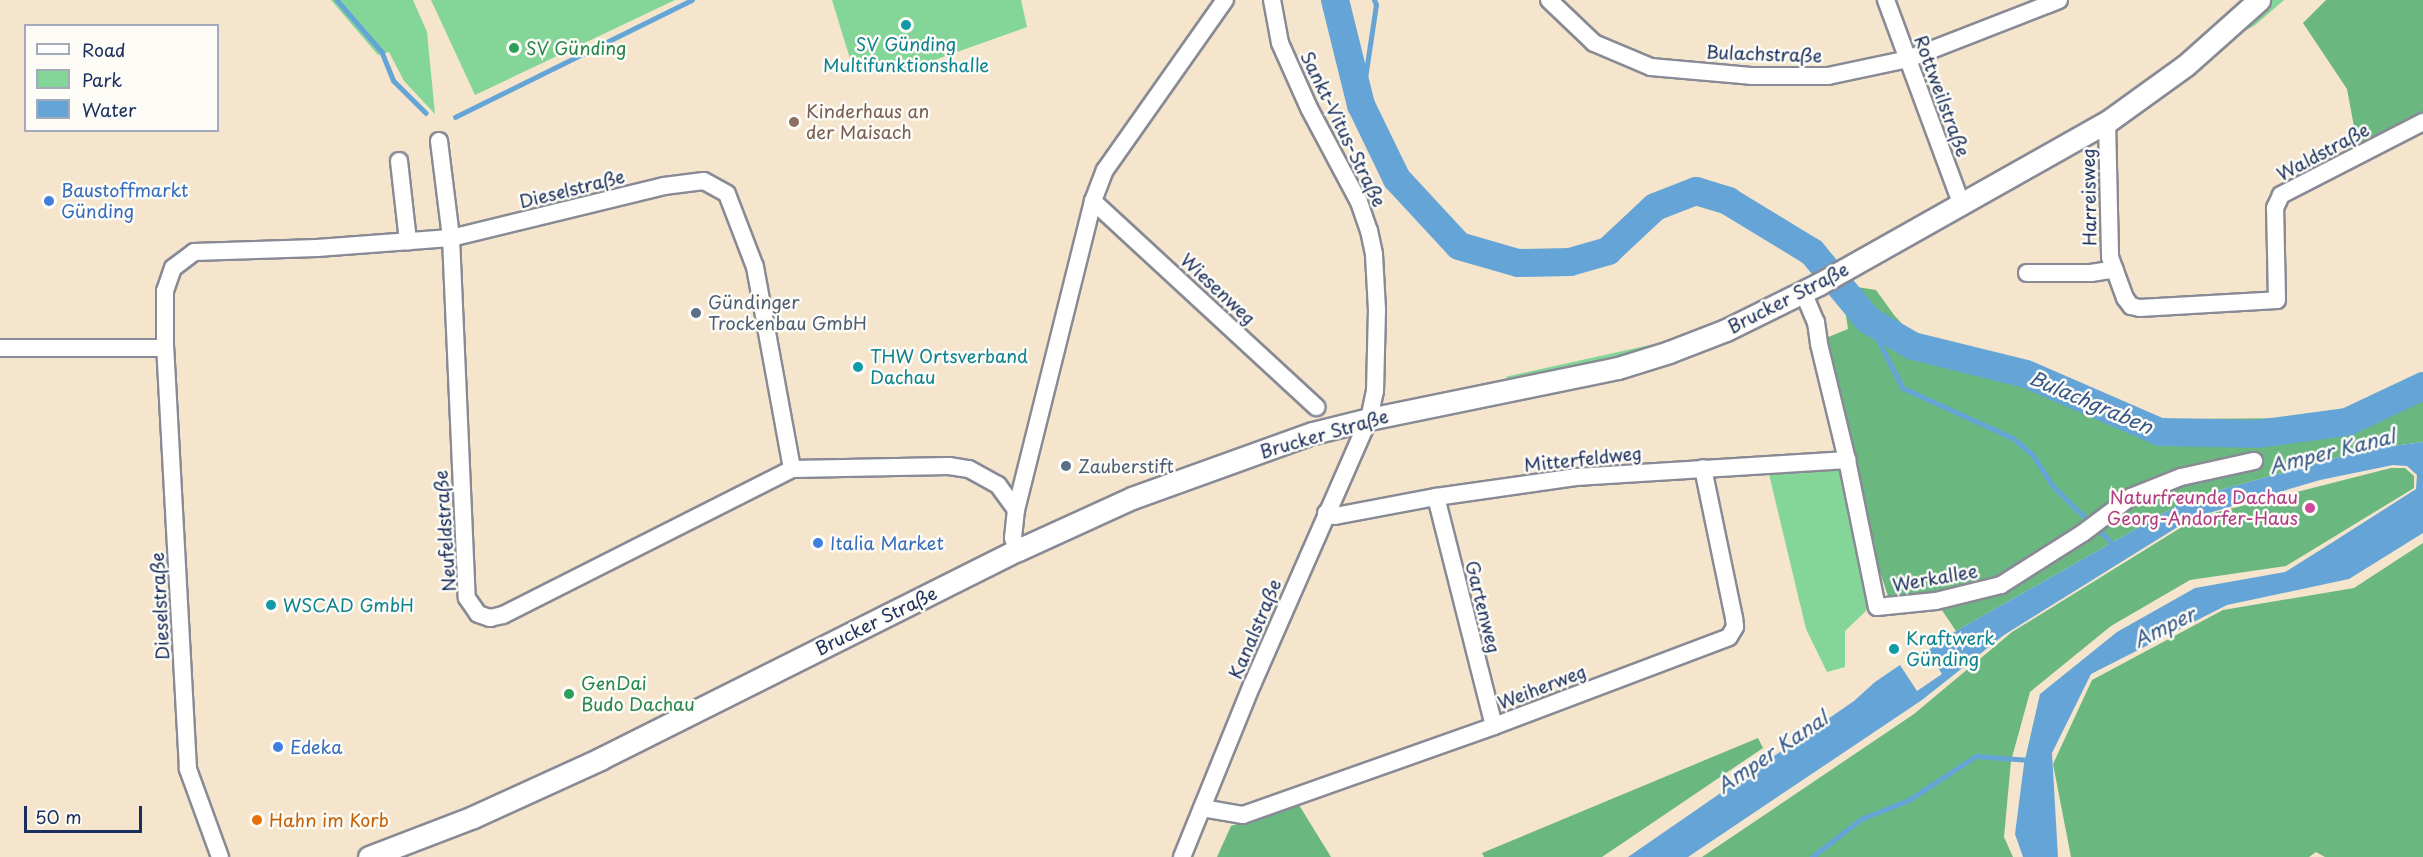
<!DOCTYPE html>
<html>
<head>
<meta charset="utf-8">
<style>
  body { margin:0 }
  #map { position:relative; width:2423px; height:857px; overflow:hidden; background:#f4e5cc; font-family:"Playpen Sans",sans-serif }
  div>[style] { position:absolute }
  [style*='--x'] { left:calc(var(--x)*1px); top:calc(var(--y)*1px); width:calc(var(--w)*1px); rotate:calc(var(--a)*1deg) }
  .green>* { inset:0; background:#83d697 }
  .forest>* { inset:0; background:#6ab780 }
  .water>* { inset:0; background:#65a4d7 }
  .stream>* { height:4.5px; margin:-2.25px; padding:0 2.25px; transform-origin:2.25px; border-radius:2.25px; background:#65a4d7 }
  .river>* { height:28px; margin:-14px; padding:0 14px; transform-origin:14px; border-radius:14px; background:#65a4d7 }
  .roads { filter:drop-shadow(2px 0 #888a95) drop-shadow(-2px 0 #888a95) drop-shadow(0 2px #888a95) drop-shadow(0 -2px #888a95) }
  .minor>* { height:16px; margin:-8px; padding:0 8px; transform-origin:8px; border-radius:8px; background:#fff }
  .major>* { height:21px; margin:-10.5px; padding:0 10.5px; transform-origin:10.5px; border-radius:10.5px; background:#fff }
  .dots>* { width:16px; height:16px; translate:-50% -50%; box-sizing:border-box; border:3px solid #fdfcf7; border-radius:50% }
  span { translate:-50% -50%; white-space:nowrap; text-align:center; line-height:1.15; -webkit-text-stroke:5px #fdfcf7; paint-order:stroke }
  .culture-label { font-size:18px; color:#0d838f }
  .left { translate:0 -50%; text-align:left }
  .leisure-label { font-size:18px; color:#27864d }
  .street-label { font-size:18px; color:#1b2f5e }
  .education-label { font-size:18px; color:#785e54 }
  .shop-label { font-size:18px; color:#366cbe }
  .service-label { font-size:18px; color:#4e5e75 }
  .hotel-label { font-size:18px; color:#b23c85 }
  .right { translate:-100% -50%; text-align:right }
  .food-label { font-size:18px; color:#c56008 }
  .water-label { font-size:20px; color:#355888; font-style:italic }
  .legend { position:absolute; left:24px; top:24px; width:195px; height:108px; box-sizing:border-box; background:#fdfcf7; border:2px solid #a3aaba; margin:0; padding:8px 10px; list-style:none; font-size:18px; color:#1b2f5e }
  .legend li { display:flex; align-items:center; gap:12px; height:30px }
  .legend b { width:30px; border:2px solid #a3aaba }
  .scale { position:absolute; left:24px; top:806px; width:118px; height:27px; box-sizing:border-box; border:3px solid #1b2f5e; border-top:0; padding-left:8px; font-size:18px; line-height:21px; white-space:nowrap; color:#1b2f5e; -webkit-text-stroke:4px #fdfcf7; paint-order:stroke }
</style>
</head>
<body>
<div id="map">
  <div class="green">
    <div style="clip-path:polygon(331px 0,413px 0,427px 32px,435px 114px,404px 81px,389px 52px,378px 55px)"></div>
    <div style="clip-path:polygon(431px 0,675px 0,475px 95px)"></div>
    <div style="clip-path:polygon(832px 0,1021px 0,1027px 27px,901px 72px,851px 62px)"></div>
    <div style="clip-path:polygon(2272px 0,2284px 0,2254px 26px,2234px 36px)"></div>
    <div style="clip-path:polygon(1659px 343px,1661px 344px,1577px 367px,1513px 380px,1505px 377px)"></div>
    <div style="clip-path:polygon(1839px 466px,1853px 515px,1870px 607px,1845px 631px,1845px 667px,1827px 672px,1806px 629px,1768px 470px)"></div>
  </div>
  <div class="forest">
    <div style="clip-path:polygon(2326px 0,2423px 0,2423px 116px,2358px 148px,2347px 89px,2303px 23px)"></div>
    <div style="clip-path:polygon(1857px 287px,1876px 290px,1894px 315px,1916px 339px,2025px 362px,2155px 419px,2317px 418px,2423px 395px,2423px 442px,2369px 449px,2223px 489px,2180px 504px,1956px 631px,1931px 594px,1889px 599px,1878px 566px,1853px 450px,1821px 340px,1848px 329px,1843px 296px)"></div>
    <div style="clip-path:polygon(2391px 468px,2405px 468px,2414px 476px,2414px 488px,2286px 566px,2190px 580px,2111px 626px,2030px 692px,2011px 761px,2004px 837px,2013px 857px,1702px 857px,1914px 714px,2012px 632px,2198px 517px)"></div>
    <div style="clip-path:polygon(2423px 543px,2423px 857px,2325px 857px,2316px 852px,2309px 857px,2071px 857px,2053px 764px,2092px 680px,2223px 610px,2354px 588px)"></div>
    <div style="clip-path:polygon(1758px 738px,1763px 748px,1602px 857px,1484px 857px,1482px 853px)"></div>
    <div style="clip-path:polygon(1299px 805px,1331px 857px,1217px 857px,1231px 826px)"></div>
  </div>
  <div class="water">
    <div style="clip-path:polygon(2423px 442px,2423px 533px,2349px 579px,2227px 605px,2091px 674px,2052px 753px,2058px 857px,2023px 857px,2015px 834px,2024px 764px,2040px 694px,2117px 632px,2195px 588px,2285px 572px,2333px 542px,2416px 489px,2417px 475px,2407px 466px,2393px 465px,2320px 480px,2192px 518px,2004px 635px,1922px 700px,1688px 857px,1628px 857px,1854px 701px,1875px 682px,1900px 665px,1917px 691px,1942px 674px,1927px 651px,1956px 631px,2180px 504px,2223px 489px,2369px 449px)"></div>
  </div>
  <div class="stream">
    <div style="--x:337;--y:0;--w:69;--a:49.1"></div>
    <div style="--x:382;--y:52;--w:31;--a:68"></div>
    <div style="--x:394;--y:81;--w:45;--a:45"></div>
    <div style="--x:1361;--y:105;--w:101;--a:-81.5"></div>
    <div style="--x:1376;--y:5;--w:5;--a:-112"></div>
    <div style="--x:455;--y:117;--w:264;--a:-26.3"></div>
    <div style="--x:1868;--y:320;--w:76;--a:62.8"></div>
    <div style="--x:1903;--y:388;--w:121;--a:24.4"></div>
    <div style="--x:2013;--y:438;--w:26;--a:40"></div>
    <div style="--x:2033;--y:455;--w:37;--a:57"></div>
    <div style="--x:2053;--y:486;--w:52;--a:44.2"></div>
    <div style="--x:2096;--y:527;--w:28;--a:44"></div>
    <div style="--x:1812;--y:857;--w:62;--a:-37.8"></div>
    <div style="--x:1861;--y:819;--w:52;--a:-21.6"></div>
    <div style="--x:1909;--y:800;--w:80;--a:-33.3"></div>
    <div style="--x:1976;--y:756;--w:53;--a:4.3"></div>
  </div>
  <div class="river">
    <div style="--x:1335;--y:0;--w:108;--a:76.1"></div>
    <div style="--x:1361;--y:105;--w:82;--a:64.1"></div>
    <div style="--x:1397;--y:179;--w:91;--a:47.2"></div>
    <div style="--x:1459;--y:246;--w:61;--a:16.1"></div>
    <div style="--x:1518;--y:263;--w:52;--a:-1.1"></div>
    <div style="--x:1570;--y:262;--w:40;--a:-16"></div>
    <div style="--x:1608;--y:251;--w:64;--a:-43.1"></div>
    <div style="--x:1655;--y:207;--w:44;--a:-21.3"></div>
    <div style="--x:1696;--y:191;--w:34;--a:17"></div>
    <div style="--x:1728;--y:201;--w:98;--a:31.3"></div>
    <div style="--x:1812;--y:252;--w:88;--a:50.5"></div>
    <div style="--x:1868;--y:320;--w:52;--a:30"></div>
    <div style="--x:1913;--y:346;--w:116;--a:13.9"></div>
    <div style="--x:2026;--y:374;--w:146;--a:23.4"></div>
    <div style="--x:2160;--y:432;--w:97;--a:1.2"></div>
    <div style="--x:2257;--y:434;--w:91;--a:-7.6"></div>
    <div style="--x:2347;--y:422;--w:84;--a:-25.3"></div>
  </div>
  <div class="roads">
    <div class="minor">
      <div style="--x:1549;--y:0;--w:62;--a:43.7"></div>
      <div style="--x:1594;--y:43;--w:62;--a:22.8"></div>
      <div style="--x:1651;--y:67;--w:100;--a:5.1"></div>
      <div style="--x:1751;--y:76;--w:77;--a:0"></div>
      <div style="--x:1828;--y:76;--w:82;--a:-12"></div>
      <div style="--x:1908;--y:59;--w:162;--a:-21.3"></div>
      <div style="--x:1886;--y:0;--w:219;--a:69.7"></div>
      <div style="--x:2107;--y:122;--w:135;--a:88.7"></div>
      <div style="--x:2110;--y:257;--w:44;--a:69.9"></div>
      <div style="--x:2125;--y:298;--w:10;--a:53"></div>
      <div style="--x:2131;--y:306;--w:9;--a:13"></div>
      <div style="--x:2140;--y:308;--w:137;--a:-3.3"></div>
      <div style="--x:2277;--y:300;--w:92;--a:-91.2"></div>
      <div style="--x:2275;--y:208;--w:14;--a:-65"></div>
      <div style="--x:2281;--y:195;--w:160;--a:-27.2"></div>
      <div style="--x:439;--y:141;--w:98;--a:82.9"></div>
      <div style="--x:451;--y:238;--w:360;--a:87.5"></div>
      <div style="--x:467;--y:598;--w:19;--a:55"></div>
      <div style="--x:478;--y:614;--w:13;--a:18"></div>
      <div style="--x:490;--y:618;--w:13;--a:-13"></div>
      <div style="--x:503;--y:615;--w:324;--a:-26.8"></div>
      <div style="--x:792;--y:469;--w:157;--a:-1.1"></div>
      <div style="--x:949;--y:466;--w:20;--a:9"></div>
      <div style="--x:969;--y:469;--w:33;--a:29"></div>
      <div style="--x:998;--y:485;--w:31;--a:54"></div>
      <div style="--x:399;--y:161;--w:81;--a:83.6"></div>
      <div style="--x:1093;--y:201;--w:304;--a:42.7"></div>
      <div style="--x:2027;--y:273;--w:64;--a:0"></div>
      <div style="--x:2091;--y:273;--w:24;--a:-9"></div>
      <div style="--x:1803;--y:292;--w:33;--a:67"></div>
      <div style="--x:1816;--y:322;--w:22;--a:82"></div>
      <div style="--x:1819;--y:344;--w:119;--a:76.4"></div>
      <div style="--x:1847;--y:460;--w:150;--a:78.5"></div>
      <div style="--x:1877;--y:607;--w:59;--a:-5.8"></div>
      <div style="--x:1936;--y:601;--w:67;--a:-13.8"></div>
      <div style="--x:2001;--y:585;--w:97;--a:-32.4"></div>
      <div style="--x:2083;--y:533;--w:60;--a:-36.9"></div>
      <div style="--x:2131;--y:497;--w:54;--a:-21.8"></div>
      <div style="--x:2181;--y:477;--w:75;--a:-12.4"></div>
      <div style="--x:0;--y:348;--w:165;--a:0"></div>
      <div style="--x:1436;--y:497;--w:236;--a:75.8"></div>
      <div style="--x:1326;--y:513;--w:9;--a:18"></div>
      <div style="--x:1335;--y:516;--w:103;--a:-10.7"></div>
      <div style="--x:1436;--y:497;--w:141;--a:-8.1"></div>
      <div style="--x:1576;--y:477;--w:272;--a:-3.6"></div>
      <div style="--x:1018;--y:550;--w:13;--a:-113"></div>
      <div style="--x:1013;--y:538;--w:28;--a:-84"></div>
      <div style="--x:1016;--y:510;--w:318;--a:-76"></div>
      <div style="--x:1093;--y:201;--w:33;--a:-69"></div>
      <div style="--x:1105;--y:170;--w:208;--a:-54.8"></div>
      <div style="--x:1202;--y:808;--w:42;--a:9.7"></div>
      <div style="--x:1243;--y:815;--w:266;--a:-19.5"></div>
      <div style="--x:1494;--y:726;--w:251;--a:-20.7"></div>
      <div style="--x:1729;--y:637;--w:12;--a:-59"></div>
      <div style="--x:1735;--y:627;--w:9;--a:-96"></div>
      <div style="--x:1734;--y:618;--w:153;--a:-101.7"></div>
      <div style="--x:220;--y:857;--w:94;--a:-110"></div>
      <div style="--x:188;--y:769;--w:422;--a:-93.1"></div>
      <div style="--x:165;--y:348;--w:57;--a:-90"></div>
      <div style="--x:165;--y:291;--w:24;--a:-71"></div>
      <div style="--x:173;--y:268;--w:26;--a:-37"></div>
      <div style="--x:194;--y:252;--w:123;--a:-1.9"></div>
      <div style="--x:317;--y:248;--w:134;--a:-4.3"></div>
      <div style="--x:451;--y:238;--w:219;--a:-13.7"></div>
      <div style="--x:664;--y:186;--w:40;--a:-7.1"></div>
      <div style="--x:704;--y:181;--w:26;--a:29"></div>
      <div style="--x:727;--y:194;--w:78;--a:69"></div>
      <div style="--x:755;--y:267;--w:205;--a:79.6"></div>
      <div style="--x:1182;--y:857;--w:186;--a:-67.9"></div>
      <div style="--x:1252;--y:685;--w:291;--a:-66.3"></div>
      <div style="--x:1369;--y:419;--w:29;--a:-78"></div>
      <div style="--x:1375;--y:391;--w:81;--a:-88.6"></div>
      <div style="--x:1377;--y:310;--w:56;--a:-93.1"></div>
      <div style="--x:1374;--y:254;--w:24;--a:-102"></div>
      <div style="--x:1369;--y:231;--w:31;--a:-109"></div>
      <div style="--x:1359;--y:202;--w:106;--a:-118"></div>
      <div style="--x:1309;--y:108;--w:71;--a:-114"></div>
      <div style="--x:1280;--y:43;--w:44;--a:-100.5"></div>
    </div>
    <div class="major">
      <div style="--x:369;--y:857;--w:111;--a:-21"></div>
      <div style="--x:473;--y:817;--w:140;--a:-24.5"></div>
      <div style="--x:600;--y:759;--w:467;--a:-26.6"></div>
      <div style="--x:1018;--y:550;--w:125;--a:-24.5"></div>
      <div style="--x:1132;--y:498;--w:192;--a:-19.8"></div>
      <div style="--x:1313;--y:433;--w:58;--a:-14"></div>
      <div style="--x:1369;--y:419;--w:254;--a:-11.6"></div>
      <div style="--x:1618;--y:368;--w:53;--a:-17.4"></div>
      <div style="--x:1669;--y:352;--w:61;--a:-21.1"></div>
      <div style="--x:1726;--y:330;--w:104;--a:-26.3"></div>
      <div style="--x:1819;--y:284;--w:330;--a:-29.4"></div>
      <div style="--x:2107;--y:122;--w:97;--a:-35.8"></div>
      <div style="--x:2186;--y:65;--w:98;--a:-41.7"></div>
    </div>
  </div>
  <div class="dots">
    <div style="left:906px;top:25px;background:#0f9aa8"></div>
    <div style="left:514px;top:48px;background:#2e9e5b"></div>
    <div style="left:794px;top:122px;background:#8d6e63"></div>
    <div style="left:49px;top:201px;background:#3f7fe0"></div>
    <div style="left:696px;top:313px;background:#5c6f8a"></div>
    <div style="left:858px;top:367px;background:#0f9aa8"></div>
    <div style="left:1066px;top:466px;background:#5c6f8a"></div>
    <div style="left:2310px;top:508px;background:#d1479c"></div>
    <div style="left:818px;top:543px;background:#3f7fe0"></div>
    <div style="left:271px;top:605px;background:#0f9aa8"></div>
    <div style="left:1894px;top:649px;background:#0f9aa8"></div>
    <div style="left:569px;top:694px;background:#2e9e5b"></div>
    <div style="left:278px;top:747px;background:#3f7fe0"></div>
    <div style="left:257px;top:820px;background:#e8710a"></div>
  </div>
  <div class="culture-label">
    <span style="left:906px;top:55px">SV Günding<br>Multifunktionshalle</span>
    <span class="left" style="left:870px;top:367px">THW Ortsverband<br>Dachau</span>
    <span class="left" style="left:283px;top:605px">WSCAD GmbH</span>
    <span class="left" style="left:1906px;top:649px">Kraftwerk<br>Günding</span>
  </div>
  <div class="leisure-label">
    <span class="left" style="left:526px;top:48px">SV Günding</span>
    <span class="left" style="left:581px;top:694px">GenDai<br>Budo Dachau</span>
  </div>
  <div class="street-label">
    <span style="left:1764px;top:54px;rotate:2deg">Bulachstraße</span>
    <span style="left:1942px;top:96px;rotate:70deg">Rottweilstraße</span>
    <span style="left:1343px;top:129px;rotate:64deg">Sankt-Vitus-Straße</span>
    <span style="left:2323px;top:152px;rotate:-28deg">Waldstraße</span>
    <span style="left:572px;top:189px;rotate:-14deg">Dieselstraße</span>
    <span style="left:2089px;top:197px;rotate:-91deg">Harreisweg</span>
    <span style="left:1218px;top:289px;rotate:43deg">Wiesenweg</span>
    <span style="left:1788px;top:298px;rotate:-27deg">Brucker Straße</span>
    <span style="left:1324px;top:434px;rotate:-16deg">Brucker Straße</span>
    <span style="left:1583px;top:459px;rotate:-6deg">Mitterfeldweg</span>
    <span style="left:445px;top:531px;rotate:-94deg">Neufeldstraße</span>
    <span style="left:1935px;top:578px;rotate:-10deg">Werkallee</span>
    <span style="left:160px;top:606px;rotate:-93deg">Dieselstraße</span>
    <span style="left:1483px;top:607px;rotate:76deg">Gartenweg</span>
    <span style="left:876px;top:621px;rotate:-26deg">Brucker Straße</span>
    <span style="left:1255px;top:629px;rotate:-67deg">Kanalstraße</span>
    <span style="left:1542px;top:687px;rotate:-21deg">Weiherweg</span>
  </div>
  <div class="education-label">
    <span class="left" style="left:806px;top:122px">Kinderhaus an<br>der Maisach</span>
  </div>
  <div class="shop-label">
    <span class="left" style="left:61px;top:201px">Baustoffmarkt<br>Günding</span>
    <span class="left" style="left:830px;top:543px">Italia Market</span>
    <span class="left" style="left:290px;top:747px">Edeka</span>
  </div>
  <div class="service-label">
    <span class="left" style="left:708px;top:313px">Gündinger<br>Trockenbau GmbH</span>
    <span class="left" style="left:1078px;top:466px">Zauberstift</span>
  </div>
  <div class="hotel-label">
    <span class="right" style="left:2298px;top:508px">Naturfreunde Dachau<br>Georg-Andorfer-Haus</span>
  </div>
  <div class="food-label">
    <span class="left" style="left:269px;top:820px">Hahn im Korb</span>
  </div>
  <div class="water-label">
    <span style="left:2091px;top:402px;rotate:23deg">Bulachgraben</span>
    <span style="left:2332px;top:451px;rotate:-14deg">Amper Kanal</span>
    <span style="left:2164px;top:627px;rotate:-26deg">Amper</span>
    <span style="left:1772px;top:752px;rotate:-34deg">Amper Kanal</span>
  </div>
  <ul class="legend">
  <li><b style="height:8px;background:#fff"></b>Road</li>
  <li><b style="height:16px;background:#83d697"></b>Park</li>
  <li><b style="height:16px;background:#65a4d7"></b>Water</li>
  </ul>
  <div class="scale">50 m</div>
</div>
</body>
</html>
